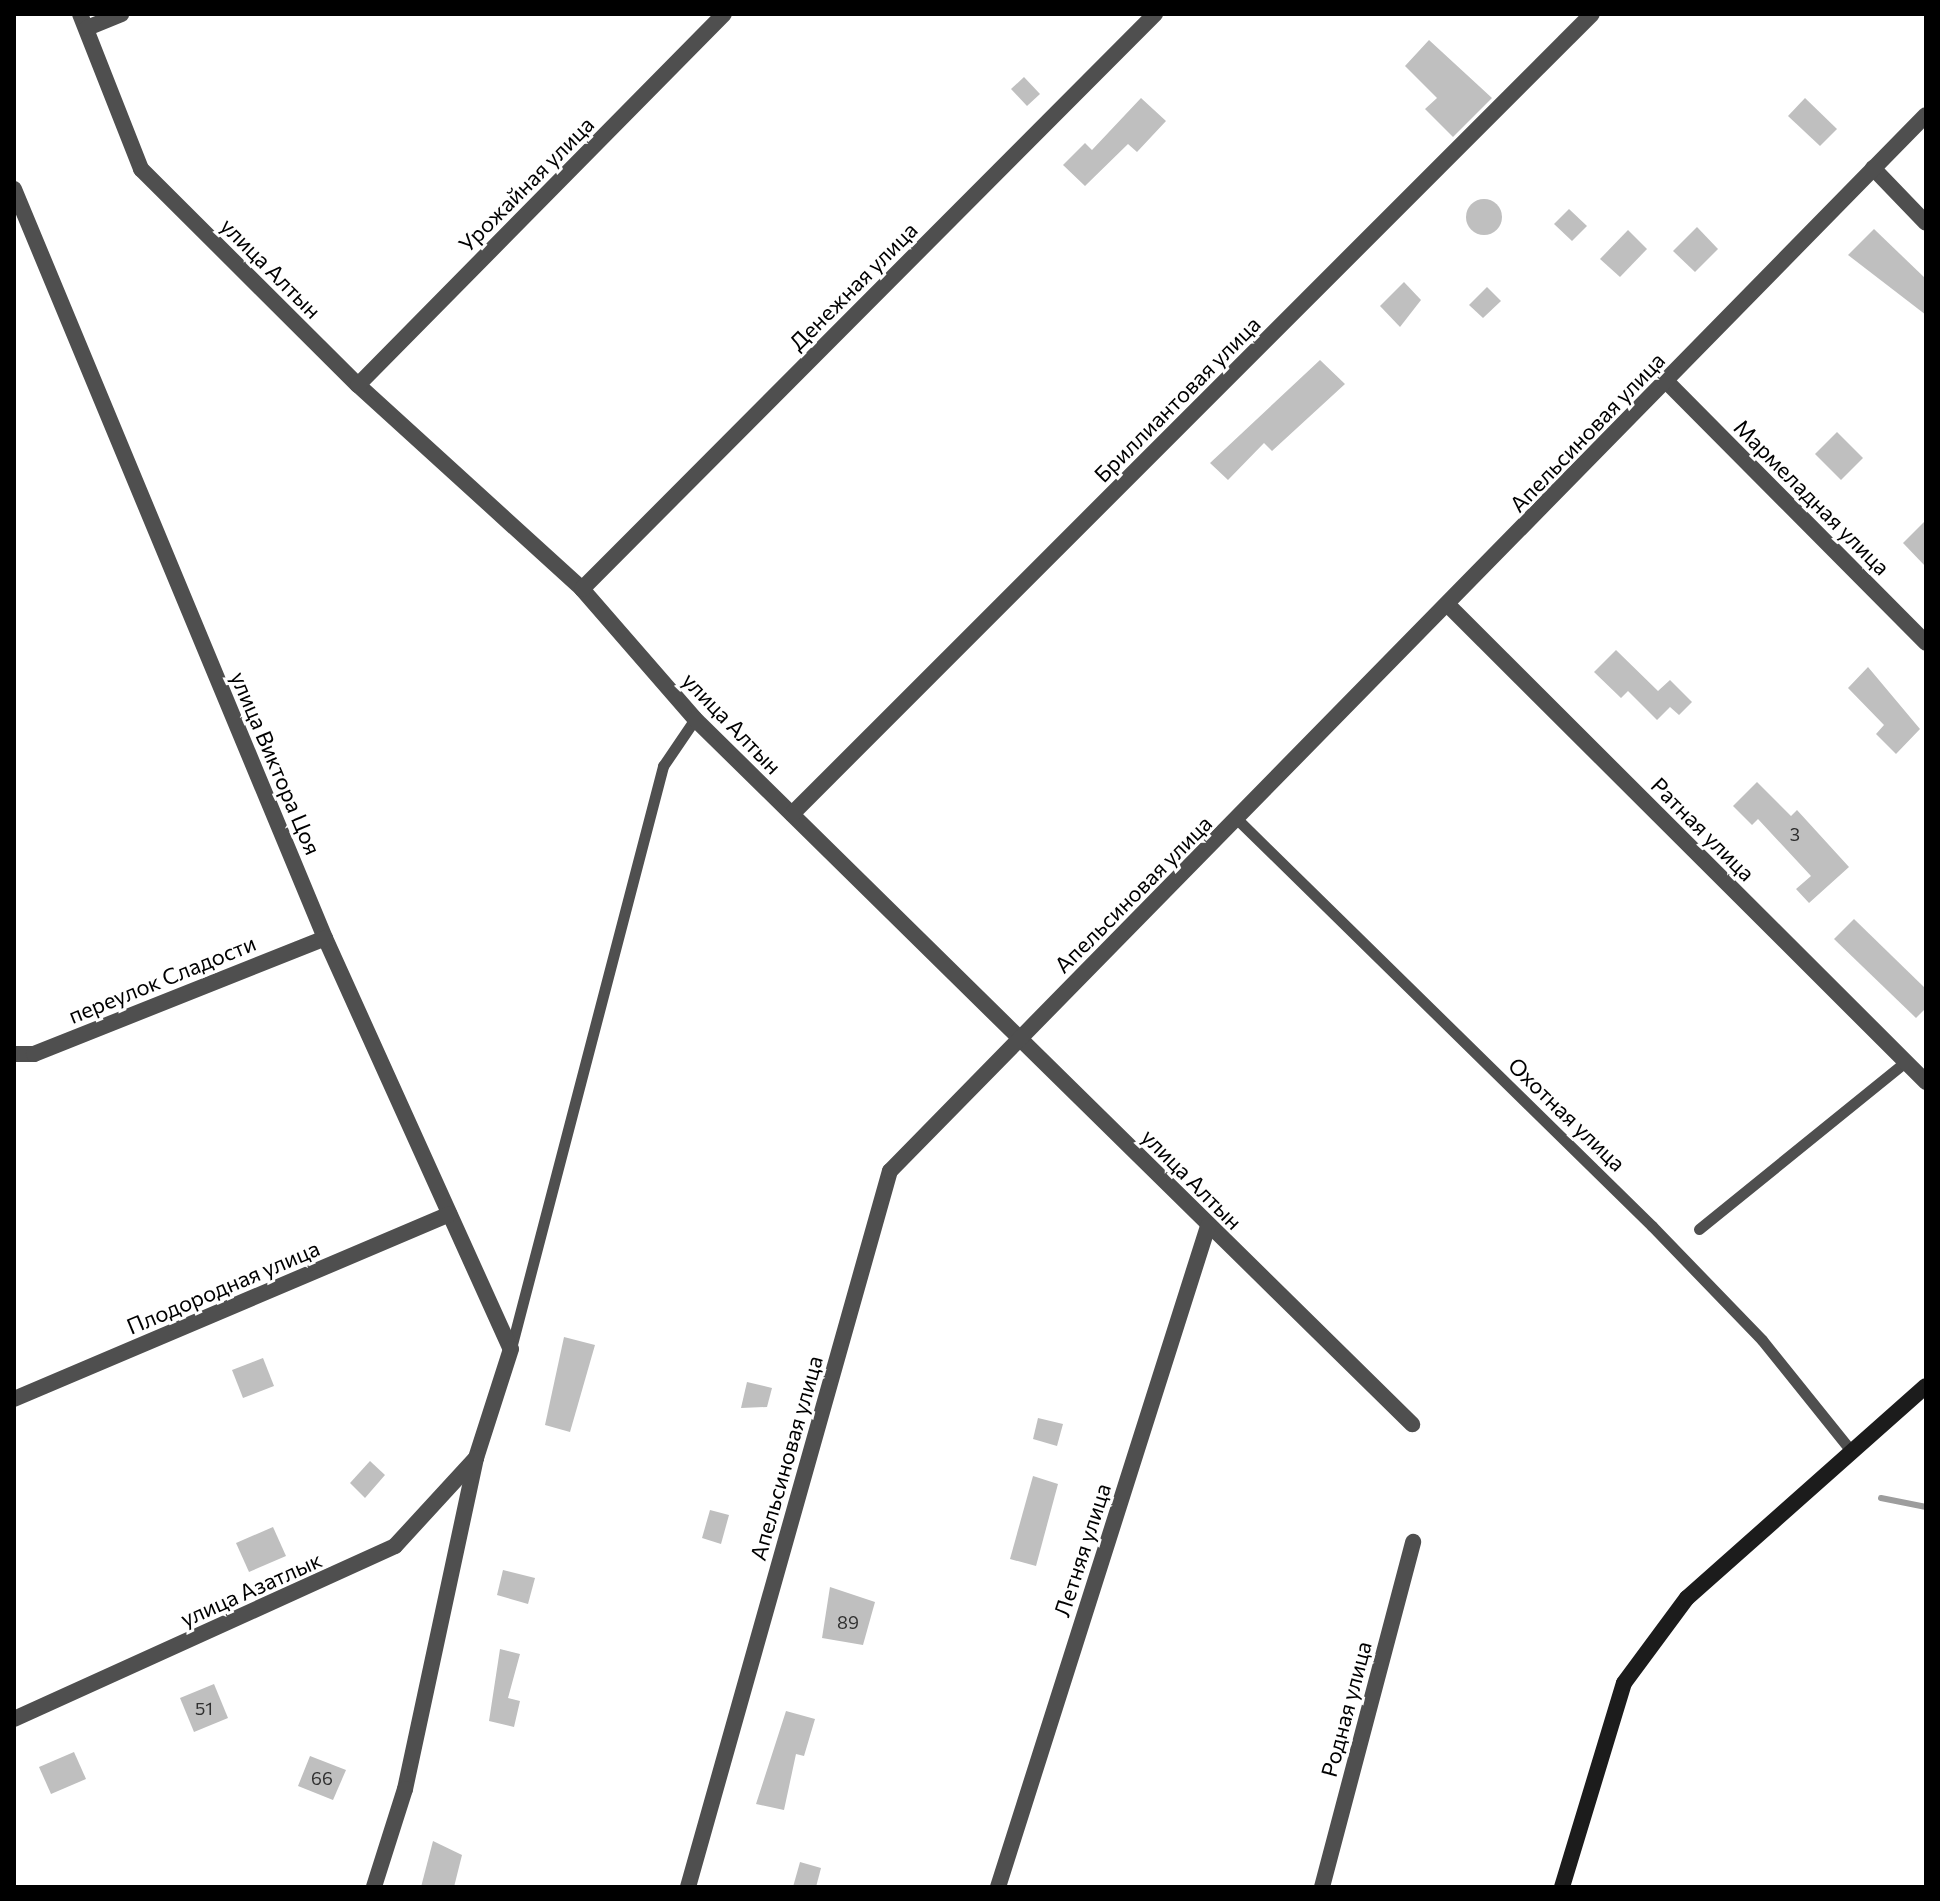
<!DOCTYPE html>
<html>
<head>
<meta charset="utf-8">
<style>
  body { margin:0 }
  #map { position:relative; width:1940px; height:1901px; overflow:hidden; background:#fff; font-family:Commissioner,sans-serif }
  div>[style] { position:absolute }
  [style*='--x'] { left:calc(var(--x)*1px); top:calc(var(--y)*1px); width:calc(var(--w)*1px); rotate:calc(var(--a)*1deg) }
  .stream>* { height:6px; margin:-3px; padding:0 3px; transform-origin:3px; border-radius:3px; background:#9d9d9d }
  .building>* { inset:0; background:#bfbfbf }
  .round { border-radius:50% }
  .lane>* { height:11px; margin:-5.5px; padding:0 5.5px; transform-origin:5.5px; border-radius:5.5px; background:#4f4f4f }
  .street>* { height:16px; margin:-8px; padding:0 8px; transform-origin:8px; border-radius:8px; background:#4f4f4f }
  .secondary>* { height:16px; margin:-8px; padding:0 8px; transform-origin:8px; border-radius:8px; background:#1c1c1c }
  span { translate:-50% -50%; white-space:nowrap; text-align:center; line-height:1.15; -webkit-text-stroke:6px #fff; paint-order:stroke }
  .number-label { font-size:18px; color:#303030 }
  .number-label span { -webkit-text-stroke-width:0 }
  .street-label { font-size:22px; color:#000 }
  .frame { position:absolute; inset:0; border:16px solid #000; pointer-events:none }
</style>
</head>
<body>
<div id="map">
  <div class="stream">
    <div style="--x:1881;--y:1498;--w:46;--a:11.3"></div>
  </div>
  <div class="building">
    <div style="clip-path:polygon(1429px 40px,1492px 98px,1453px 137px,1425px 109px,1437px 98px,1405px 66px)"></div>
    <div style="clip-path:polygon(1024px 77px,1040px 94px,1027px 106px,1011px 89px)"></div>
    <div style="clip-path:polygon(1141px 98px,1166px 121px,1137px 152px,1128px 144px,1085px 186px,1063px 165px,1085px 143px,1092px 150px)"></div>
    <div style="clip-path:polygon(1805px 98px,1837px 129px,1820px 146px,1788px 116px)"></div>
    <div class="round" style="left:1466px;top:199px;width:36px;height:36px"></div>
    <div style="clip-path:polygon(1569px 209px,1587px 226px,1572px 241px,1554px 224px)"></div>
    <div style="clip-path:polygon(1697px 227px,1718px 249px,1695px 272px,1673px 251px)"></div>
    <div style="clip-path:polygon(1874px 229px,1926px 279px,1926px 315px,1848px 255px)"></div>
    <div style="clip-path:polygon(1628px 230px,1647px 249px,1620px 277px,1600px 259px)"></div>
    <div style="clip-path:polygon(1404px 282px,1421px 300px,1400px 327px,1380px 306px)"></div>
    <div style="clip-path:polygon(1487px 287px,1501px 301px,1483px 318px,1469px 305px)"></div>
    <div style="clip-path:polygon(1320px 360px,1345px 384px,1272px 451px,1264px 443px,1228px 480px,1210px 463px)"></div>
    <div style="clip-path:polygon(1837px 432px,1863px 458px,1841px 480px,1815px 454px)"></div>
    <div style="clip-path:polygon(1926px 520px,1926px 567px,1903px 543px)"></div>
    <div style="clip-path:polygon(1616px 650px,1658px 691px,1670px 680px,1692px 702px,1679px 715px,1670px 707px,1657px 720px,1628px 691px,1621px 698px,1594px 672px)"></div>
    <div style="clip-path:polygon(1868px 667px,1920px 729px,1896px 754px,1876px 734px,1884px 725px,1848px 688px)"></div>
    <div style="clip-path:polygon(1757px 782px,1791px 816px,1797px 810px,1849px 867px,1809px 903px,1796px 889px,1811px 876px,1758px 819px,1752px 825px,1733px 806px)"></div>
    <div style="clip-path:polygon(1854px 919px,1926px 989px,1926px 1008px,1916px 1018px,1834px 939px)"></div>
    <div style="clip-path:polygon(564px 1337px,595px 1345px,570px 1432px,545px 1425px)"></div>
    <div style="clip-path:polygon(263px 1358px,274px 1386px,243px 1398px,232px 1370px)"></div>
    <div style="clip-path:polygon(747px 1382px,772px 1388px,767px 1407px,741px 1408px)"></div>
    <div style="clip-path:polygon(1038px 1418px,1063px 1424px,1057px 1446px,1033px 1439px)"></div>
    <div style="clip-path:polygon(370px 1461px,385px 1475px,365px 1498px,350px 1483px)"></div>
    <div style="clip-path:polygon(1033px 1476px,1058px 1484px,1036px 1566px,1010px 1559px)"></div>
    <div style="clip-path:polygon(710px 1510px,729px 1515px,721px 1544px,702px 1538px)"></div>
    <div style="clip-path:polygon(273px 1527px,286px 1556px,249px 1572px,236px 1543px)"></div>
    <div style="clip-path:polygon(503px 1570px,535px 1578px,528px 1604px,497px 1595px)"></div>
    <div style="clip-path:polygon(830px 1587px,875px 1602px,863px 1645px,822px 1638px)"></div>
    <div style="clip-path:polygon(500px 1649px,520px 1654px,508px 1698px,520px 1701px,514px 1727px,489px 1721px)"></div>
    <div style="clip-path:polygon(214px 1684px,228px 1718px,194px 1732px,180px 1698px)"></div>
    <div style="clip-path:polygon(786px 1711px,815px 1719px,804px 1756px,796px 1754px,784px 1810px,756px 1804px)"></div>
    <div style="clip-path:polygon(74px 1752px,86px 1779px,51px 1794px,39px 1767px)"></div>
    <div style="clip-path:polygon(310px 1756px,346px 1770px,333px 1800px,298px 1786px)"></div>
    <div style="clip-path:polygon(433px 1841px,462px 1855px,454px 1887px,421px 1887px)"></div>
    <div style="clip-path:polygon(800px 1862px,821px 1868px,816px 1887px,793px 1887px)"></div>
  </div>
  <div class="lane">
    <div style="--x:1238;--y:820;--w:580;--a:44.44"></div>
    <div style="--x:1652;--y:1226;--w:158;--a:46"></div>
    <div style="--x:1762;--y:1340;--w:144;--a:51.2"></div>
    <div style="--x:1699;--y:1229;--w:265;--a:-39"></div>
    <div style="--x:511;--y:1348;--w:602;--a:-75.36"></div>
    <div style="--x:663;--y:766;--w:57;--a:-55.8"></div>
  </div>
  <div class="street">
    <div style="--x:80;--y:14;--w:167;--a:68.5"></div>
    <div style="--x:141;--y:169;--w:306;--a:44.9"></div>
    <div style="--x:358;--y:385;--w:303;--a:42.3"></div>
    <div style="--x:582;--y:589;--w:172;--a:49"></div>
    <div style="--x:695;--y:719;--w:1006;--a:44.52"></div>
    <div style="--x:87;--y:28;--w:37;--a:-22"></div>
    <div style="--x:1873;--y:168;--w:76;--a:46.1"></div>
    <div style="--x:14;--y:189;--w:811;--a:67.45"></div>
    <div style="--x:325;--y:938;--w:451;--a:65.7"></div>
    <div style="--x:511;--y:1349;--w:114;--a:107.8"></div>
    <div style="--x:476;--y:1458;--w:339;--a:102.1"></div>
    <div style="--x:405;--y:1789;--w:103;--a:107.6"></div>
    <div style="--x:1666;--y:381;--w:369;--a:45.2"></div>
    <div style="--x:358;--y:385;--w:521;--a:-45.39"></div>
    <div style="--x:582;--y:589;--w:812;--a:-45.1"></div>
    <div style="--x:1449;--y:606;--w:674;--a:44.94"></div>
    <div style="--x:792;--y:814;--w:1131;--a:-45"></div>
    <div style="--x:14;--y:1054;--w:20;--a:0"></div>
    <div style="--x:34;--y:1054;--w:313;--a:-21.7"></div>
    <div style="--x:14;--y:1399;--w:473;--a:-23"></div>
    <div style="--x:14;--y:1719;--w:418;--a:-24.4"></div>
    <div style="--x:395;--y:1546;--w:120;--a:-47.4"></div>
    <div style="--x:688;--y:1887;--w:744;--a:-74.25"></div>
    <div style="--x:890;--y:1171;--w:1479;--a:-45.55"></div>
    <div style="--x:998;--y:1887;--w:694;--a:-72.37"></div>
    <div style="--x:1322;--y:1887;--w:357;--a:-75.2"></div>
  </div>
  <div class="secondary">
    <div style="--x:1562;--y:1887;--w:213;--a:-73.1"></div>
    <div style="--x:1624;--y:1683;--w:106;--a:-53.5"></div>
    <div style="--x:1687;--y:1598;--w:319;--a:-41.6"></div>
  </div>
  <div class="number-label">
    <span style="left:1795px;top:834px">3</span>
    <span style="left:848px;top:1622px">89</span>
    <span style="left:204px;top:1708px">51</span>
    <span style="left:322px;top:1778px">66</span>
  </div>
  <div class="street-label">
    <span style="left:526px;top:184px;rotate:-45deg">Урожайная улица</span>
    <span style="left:271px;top:268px;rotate:45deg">улица Алтын</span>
    <span style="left:853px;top:286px;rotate:-45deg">Денежная улица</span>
    <span style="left:1177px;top:399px;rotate:-45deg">Бриллиантовая улица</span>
    <span style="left:1587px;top:432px;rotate:-46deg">Апельсиновая улица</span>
    <span style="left:1812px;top:497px;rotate:45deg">Мармеладная улица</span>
    <span style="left:732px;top:723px;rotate:46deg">улица Алтын</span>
    <span style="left:276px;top:763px;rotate:67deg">улица Виктора Цоя</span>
    <span style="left:1703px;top:829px;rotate:45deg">Ратная улица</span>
    <span style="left:1133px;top:894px;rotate:-45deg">Апельсиновая улица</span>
    <span style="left:162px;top:979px;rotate:-22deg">переулок Сладости</span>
    <span style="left:1567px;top:1114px;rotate:44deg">Охотная улица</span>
    <span style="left:1192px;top:1179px;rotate:45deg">улица Алтын</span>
    <span style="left:223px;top:1287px;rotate:-23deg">Плодородная улица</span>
    <span style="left:786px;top:1458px;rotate:-74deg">Апельсиновая улица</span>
    <span style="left:1082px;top:1550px;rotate:-72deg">Летняя улица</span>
    <span style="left:251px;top:1589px;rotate:-24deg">улица Азатлык</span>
    <span style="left:1346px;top:1709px;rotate:-75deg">Родная улица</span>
  </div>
  <div class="frame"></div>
</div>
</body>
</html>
